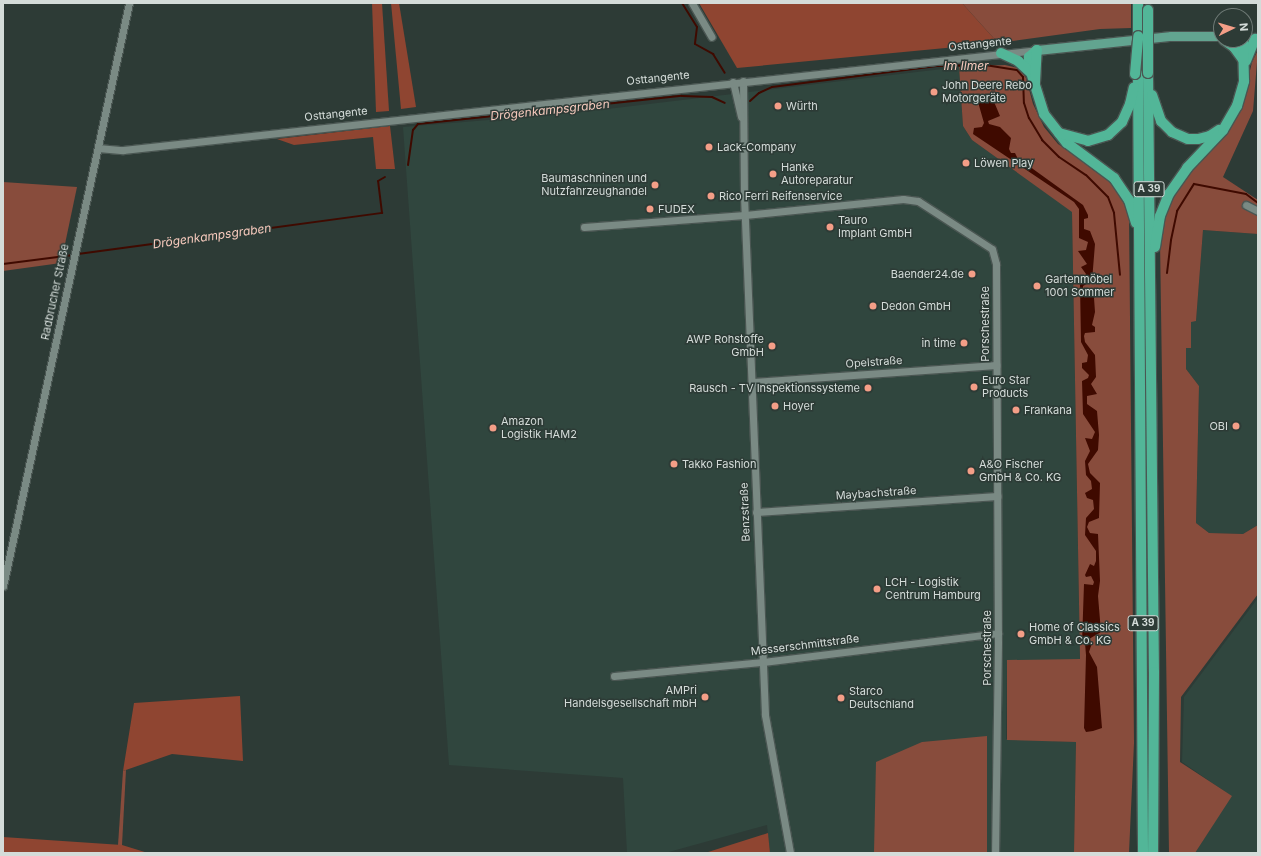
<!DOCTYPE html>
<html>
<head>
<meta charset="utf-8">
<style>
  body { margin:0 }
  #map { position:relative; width:1261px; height:856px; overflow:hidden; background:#2d3b36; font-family:Inter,sans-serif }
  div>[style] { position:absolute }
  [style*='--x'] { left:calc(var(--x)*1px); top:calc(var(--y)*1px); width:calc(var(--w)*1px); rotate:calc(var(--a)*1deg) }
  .built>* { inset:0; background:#30463e }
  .green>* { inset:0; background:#884c3c }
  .forest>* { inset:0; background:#8f4531 }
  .water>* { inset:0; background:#3f0a00 }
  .stream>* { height:2px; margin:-1px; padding:0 1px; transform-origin:1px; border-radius:1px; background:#3f0a00 }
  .roads { filter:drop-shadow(1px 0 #4a5652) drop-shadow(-1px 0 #4a5652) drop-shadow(0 1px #4a5652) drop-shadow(0 -1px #4a5652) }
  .minor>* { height:7px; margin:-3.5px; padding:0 3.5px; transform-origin:3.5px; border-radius:3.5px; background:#7a8a84 }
  .major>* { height:9px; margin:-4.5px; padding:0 4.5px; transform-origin:4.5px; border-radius:4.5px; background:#62a490 }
  .highway>* { height:10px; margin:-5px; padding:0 5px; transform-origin:5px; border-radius:5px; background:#52b698 }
  .bridges { filter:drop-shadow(1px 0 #4a5652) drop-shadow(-1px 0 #4a5652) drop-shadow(0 1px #4a5652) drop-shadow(0 -1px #4a5652) }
  .highway-bridge>* { height:10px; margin:-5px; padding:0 5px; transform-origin:5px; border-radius:5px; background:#52b698 }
  .dots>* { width:11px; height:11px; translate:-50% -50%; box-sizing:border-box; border:2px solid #2d3b36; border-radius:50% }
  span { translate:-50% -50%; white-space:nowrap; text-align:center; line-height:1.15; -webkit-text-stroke:3px #2d3b36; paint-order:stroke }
  .shield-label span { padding:1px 3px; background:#2d3b36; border:1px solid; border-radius:3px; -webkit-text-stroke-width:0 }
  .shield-label { font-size:10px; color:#d4dcd9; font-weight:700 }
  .street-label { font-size:11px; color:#d4dcd9 }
  .poi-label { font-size:11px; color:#d4dcd9 }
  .left { translate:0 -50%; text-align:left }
  .right { translate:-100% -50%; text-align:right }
  .water-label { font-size:12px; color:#f8cbbe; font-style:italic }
  .frame { position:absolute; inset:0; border:4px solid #d4dcd9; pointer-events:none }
  .north { position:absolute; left:1213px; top:8px; width:40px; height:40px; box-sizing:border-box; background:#2d3b36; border:1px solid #707b77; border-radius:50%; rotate:85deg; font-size:11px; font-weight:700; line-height:16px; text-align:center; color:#d4dcd9 }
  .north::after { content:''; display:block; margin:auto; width:14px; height:18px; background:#f49e87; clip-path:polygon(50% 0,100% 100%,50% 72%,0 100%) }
</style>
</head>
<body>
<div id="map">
  <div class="built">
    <div style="clip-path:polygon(959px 67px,963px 126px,972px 140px,1072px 211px,1080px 660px,1007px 660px,1006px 739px,1076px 742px,1074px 853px,770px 853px,767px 825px,665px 853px,627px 853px,623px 778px,449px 765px,403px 127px,574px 113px)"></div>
    <div style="clip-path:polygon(1203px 230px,1258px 234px,1258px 525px,1243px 534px,1209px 533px,1196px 523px,1199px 386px,1186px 369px,1186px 348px,1191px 348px,1191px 321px,1196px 321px)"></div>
    <div style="clip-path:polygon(1258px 598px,1258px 853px,1195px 853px,1231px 796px,1182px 762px,1184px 697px)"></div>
  </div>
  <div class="green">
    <div style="clip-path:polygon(962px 3px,1131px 3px,1131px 28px,1100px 29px,998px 43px)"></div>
    <div style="clip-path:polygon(1258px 50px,1253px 111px,1223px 177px,1258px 200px,1258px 234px,1203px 230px,1196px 321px,1191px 322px,1191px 348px,1186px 348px,1186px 369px,1199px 386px,1196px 523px,1209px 533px,1243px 534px,1258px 525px,1258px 594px,1181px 697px,1180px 762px,1232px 796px,1195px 853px,1169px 853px,1160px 241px,1162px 219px,1171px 196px,1244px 96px,1252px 62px)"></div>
    <div style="clip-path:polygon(1005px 65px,1018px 68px,1026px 78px,1033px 104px,1044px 127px,1058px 144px,1107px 178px,1119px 192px,1129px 213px,1134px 743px,1129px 853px,1074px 853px,1076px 742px,1007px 740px,1007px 660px,1080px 659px,1072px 212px,972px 140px,963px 126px,959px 67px)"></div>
    <div style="clip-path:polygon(3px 182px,77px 187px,61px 263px,3px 271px)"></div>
    <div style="clip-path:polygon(987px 736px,987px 853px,874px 853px,876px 762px,922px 742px)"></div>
    <div style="clip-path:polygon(126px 770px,122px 845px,118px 845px,123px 771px)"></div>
  </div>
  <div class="forest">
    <div style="clip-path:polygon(372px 3px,382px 3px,389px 111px,376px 112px)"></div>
    <div style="clip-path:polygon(391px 3px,399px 3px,416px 107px,401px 109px)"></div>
    <div style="clip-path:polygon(699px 3px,962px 3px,998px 43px,737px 68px)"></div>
    <div style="clip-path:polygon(390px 126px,395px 169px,376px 169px,373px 137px,294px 145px,277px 139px)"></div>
    <div style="clip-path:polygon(240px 696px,243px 761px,172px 754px,123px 771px,134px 703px)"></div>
    <div style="clip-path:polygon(768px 833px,770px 853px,705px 853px)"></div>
    <div style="clip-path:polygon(3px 837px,122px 845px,148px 853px,3px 853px)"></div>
  </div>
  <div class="water">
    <div style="clip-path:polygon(992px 97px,1000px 116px,988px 121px,989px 124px,1000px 127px,1011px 138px,1009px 149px,1011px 153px,1015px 153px,1018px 159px,1023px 159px,1033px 169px,1083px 205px,1088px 215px,1088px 218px,1084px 219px,1084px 229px,1090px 231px,1095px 244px,1092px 281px,1083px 286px,1083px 291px,1093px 292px,1094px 298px,1095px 312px,1092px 325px,1095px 327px,1095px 332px,1085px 333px,1084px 336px,1085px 342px,1095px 355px,1096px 377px,1091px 384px,1097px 394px,1087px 396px,1087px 404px,1097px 411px,1099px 435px,1098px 450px,1088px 464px,1090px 473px,1100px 483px,1099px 518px,1089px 522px,1087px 527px,1090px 533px,1098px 534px,1100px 581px,1098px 596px,1101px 632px,1089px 639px,1092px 643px,1089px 652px,1097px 667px,1102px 728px,1093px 731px,1086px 732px,1084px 728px,1086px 655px,1085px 643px,1082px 642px,1084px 584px,1093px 585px,1094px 582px,1091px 576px,1086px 577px,1085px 575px,1090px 564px,1094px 566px,1096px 561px,1096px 551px,1085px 535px,1086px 518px,1094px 509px,1093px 500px,1087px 498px,1085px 493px,1092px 489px,1091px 481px,1086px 475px,1085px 461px,1090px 451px,1085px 438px,1092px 439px,1095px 432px,1083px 414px,1082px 381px,1088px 378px,1089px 375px,1082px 368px,1082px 363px,1087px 362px,1088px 355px,1081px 342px,1080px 284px,1086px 274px,1081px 267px,1087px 264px,1078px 251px,1086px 250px,1088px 242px,1079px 238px,1079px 209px,1074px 202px,973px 134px,974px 128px,982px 127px,984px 123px,978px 102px)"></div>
  </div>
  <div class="stream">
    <div style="--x:682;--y:3;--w:28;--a:58"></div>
    <div style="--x:697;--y:27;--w:17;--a:97"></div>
    <div style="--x:695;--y:44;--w:21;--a:29"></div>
    <div style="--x:713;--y:54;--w:22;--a:58"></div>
    <div style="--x:750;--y:101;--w:12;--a:-42"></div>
    <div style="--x:759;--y:93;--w:14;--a:-25"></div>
    <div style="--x:772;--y:87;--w:166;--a:-7.3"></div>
    <div style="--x:937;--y:66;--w:48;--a:-1.2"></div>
    <div style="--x:985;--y:65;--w:32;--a:9"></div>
    <div style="--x:1017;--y:70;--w:9;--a:49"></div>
    <div style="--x:1023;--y:77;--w:26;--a:88"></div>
    <div style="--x:1024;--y:103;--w:16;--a:72"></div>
    <div style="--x:1029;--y:118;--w:26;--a:59"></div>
    <div style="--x:1042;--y:140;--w:24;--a:45"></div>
    <div style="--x:1059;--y:157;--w:32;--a:34"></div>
    <div style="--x:1086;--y:175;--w:31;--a:45"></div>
    <div style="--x:1108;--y:197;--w:17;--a:69"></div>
    <div style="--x:1114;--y:213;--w:62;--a:84.5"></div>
    <div style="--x:408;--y:165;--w:35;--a:-82"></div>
    <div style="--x:413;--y:130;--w:8;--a:-50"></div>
    <div style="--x:418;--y:124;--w:265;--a:-6.1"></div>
    <div style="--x:682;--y:96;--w:30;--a:2"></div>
    <div style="--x:712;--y:97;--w:14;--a:25"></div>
    <div style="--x:78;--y:254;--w:307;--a:-7.7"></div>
    <div style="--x:382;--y:213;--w:32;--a:-97"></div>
    <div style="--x:378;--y:181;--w:8;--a:-30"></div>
    <div style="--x:3;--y:264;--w:71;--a:-7.3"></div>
    <div style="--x:1167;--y:273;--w:33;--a:-83"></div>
    <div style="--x:1171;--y:240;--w:30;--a:-78"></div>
    <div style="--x:1177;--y:211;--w:32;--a:-58"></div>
    <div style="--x:1194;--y:184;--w:53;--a:10.9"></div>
    <div style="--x:1246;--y:194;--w:15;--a:37"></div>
  </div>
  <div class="roads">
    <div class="minor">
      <div style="--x:692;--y:3;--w:39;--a:60"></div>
      <div style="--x:743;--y:81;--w:115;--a:89.5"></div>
      <div style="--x:744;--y:196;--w:519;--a:87.68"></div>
      <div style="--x:765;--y:715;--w:140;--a:79.7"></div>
      <div style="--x:733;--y:82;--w:36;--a:77"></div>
      <div style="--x:98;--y:148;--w:25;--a:5"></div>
      <div style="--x:123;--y:150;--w:919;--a:-6.24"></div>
      <div style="--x:1246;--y:205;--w:13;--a:27"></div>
      <div style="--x:584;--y:227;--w:161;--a:-4.3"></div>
      <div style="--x:745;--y:215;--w:159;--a:-5.8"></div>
      <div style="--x:903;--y:199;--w:15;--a:8"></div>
      <div style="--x:918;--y:201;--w:88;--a:33"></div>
      <div style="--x:992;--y:249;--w:16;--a:75"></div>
      <div style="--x:996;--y:264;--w:378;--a:89.7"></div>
      <div style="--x:998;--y:642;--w:211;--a:90.8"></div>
      <div style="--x:753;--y:382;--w:244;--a:-4"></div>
      <div style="--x:756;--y:512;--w:242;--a:-3.8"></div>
      <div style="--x:3;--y:586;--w:596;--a:-77.8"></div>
      <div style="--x:614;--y:676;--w:150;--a:-5.4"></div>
      <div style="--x:763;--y:662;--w:237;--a:-7"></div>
    </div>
    <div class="major">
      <div style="--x:1037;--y:50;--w:135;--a:-6"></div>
      <div style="--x:1171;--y:36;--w:50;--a:0"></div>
    </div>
    <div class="highway">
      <div style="--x:1138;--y:36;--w:33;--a:-90"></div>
      <div style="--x:1224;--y:40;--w:12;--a:35"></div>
      <div style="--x:1234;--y:47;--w:17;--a:54"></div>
      <div style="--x:1037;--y:50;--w:11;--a:139"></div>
      <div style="--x:1029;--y:57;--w:9;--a:90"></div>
      <div style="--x:1029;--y:66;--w:50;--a:72.6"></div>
      <div style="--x:1044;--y:114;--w:37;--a:52"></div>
      <div style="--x:1067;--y:143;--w:59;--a:36.7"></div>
      <div style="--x:1114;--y:178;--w:27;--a:56"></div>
      <div style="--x:1129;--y:200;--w:24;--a:73"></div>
      <div style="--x:1001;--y:53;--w:19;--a:25"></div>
      <div style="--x:1018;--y:61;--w:16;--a:43"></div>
      <div style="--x:1246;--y:61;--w:24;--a:-68"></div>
      <div style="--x:1148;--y:73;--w:599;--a:89.43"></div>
      <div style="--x:1154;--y:672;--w:181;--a:90.3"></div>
      <div style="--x:1138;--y:74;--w:779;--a:89.63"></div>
      <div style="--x:1035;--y:83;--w:33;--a:-87"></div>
      <div style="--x:1152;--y:95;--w:28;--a:71"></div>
      <div style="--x:1161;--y:121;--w:16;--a:45"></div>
      <div style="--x:1172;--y:132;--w:17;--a:24"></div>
      <div style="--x:1188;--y:139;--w:10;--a:0"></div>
      <div style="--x:1198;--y:139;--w:12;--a:-14"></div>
      <div style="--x:1210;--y:136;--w:11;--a:-34"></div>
      <div style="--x:1059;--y:133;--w:30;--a:15"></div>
      <div style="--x:1088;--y:141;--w:21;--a:-17"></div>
      <div style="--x:1108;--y:135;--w:19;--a:-43"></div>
      <div style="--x:1122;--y:122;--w:20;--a:-66"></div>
      <div style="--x:1130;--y:104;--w:17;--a:-77"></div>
      <div style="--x:1155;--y:247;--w:31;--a:-81"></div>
      <div style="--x:1160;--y:216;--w:24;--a:-68"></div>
      <div style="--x:1169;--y:194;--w:32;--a:-55"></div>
      <div style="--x:1187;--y:168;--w:52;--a:-46.5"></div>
      <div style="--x:1223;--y:130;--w:28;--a:-60"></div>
      <div style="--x:1237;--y:106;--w:26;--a:-74"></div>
      <div style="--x:1244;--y:81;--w:41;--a:-91.4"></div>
    </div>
  </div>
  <div class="bridges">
    <div class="highway-bridge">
      <div style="--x:1148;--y:10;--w:63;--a:90"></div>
      <div style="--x:1135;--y:74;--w:38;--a:-85"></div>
    </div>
  </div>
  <div class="dots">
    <div style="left:934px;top:92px;background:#f49e87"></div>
    <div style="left:778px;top:106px;background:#f49e87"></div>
    <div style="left:709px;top:147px;background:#f49e87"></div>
    <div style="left:966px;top:163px;background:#f49e87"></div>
    <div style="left:773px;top:174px;background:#f49e87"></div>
    <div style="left:655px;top:185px;background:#f49e87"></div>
    <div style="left:711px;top:196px;background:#f49e87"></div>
    <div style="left:650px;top:209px;background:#f49e87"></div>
    <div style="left:830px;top:227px;background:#f49e87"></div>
    <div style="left:972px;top:274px;background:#f49e87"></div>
    <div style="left:1037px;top:286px;background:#f49e87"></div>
    <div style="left:873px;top:306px;background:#f49e87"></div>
    <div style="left:964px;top:343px;background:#f49e87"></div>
    <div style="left:772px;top:346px;background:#f49e87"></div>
    <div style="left:974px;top:387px;background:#f49e87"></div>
    <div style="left:868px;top:388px;background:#f49e87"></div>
    <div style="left:775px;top:406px;background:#f49e87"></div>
    <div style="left:1016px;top:410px;background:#f49e87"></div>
    <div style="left:1236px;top:426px;background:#f49e87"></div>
    <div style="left:493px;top:428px;background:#f49e87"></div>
    <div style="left:674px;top:464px;background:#f49e87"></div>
    <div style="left:971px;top:471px;background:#f49e87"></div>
    <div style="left:877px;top:589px;background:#f49e87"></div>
    <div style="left:1021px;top:634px;background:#f49e87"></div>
    <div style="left:705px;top:697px;background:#f49e87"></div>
    <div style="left:841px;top:698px;background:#f49e87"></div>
  </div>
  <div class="shield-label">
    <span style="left:1149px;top:189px">A 39</span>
    <span style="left:1143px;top:623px">A 39</span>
  </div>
  <div class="street-label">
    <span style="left:980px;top:44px;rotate:-6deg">Osttangente</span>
    <span style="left:658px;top:78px;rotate:-6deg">Osttangente</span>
    <span style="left:336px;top:114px;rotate:-6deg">Osttangente</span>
    <span style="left:55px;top:292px;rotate:-78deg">Radbrucher Straße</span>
    <span style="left:985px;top:324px;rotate:-90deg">Porschestraße</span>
    <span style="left:874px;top:362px;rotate:-4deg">Opelstraße</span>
    <span style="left:876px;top:493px;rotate:-4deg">Maybachstraße</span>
    <span style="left:745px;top:512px;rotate:-92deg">Benzstraße</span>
    <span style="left:805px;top:645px;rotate:-7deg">Messerschmittstraße</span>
    <span style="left:987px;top:648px;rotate:-90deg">Porschestraße</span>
  </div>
  <div class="poi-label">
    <span class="left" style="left:942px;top:92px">John Deere Rebo<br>Motorgeräte</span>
    <span class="left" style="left:786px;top:106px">Würth</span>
    <span class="left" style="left:717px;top:147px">Lack-Company</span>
    <span class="left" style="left:974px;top:163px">Löwen Play</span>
    <span class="left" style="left:781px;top:174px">Hanke<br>Autoreparatur</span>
    <span class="right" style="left:647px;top:185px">Baumaschninen und<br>Nutzfahrzeughandel</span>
    <span class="left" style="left:719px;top:196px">Rico Ferri Reifenservice</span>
    <span class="left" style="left:658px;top:209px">FUDEX</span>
    <span class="left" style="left:838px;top:227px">Tauro<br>Implant GmbH</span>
    <span class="right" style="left:964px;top:274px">Baender24.de</span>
    <span class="left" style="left:1045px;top:286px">Gartenmöbel<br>1001 Sommer</span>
    <span class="left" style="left:881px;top:306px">Dedon GmbH</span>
    <span class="right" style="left:764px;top:346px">AWP Rohstoffe<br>GmbH</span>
    <span class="right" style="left:956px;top:343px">in time</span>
    <span class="left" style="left:982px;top:387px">Euro Star<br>Products</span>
    <span class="right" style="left:860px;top:388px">Rausch - TV Inspektionssysteme</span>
    <span class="left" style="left:783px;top:406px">Hoyer</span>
    <span class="left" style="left:1024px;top:410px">Frankana</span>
    <span class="left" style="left:501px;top:428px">Amazon<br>Logistik HAM2</span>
    <span class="right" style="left:1228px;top:426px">OBI</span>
    <span class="left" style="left:682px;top:464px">Takko Fashion</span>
    <span class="left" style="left:979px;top:471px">A&amp;O Fischer<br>GmbH &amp; Co. KG</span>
    <span class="left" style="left:885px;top:589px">LCH - Logistik<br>Centrum Hamburg</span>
    <span class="left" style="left:1029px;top:634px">Home of Classics<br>GmbH &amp; Co. KG</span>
    <span class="right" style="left:697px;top:697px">AMPri<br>Handelsgesellschaft mbH</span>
    <span class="left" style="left:849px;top:698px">Starco<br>Deutschland</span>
  </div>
  <div class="water-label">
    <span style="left:966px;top:66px">Im Ilmer</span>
    <span style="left:550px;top:110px;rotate:-6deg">Drögenkampsgraben</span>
    <span style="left:212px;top:236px;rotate:-8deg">Drögenkampsgraben</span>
  </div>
  <div class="frame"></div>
  <div class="north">N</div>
</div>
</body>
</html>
